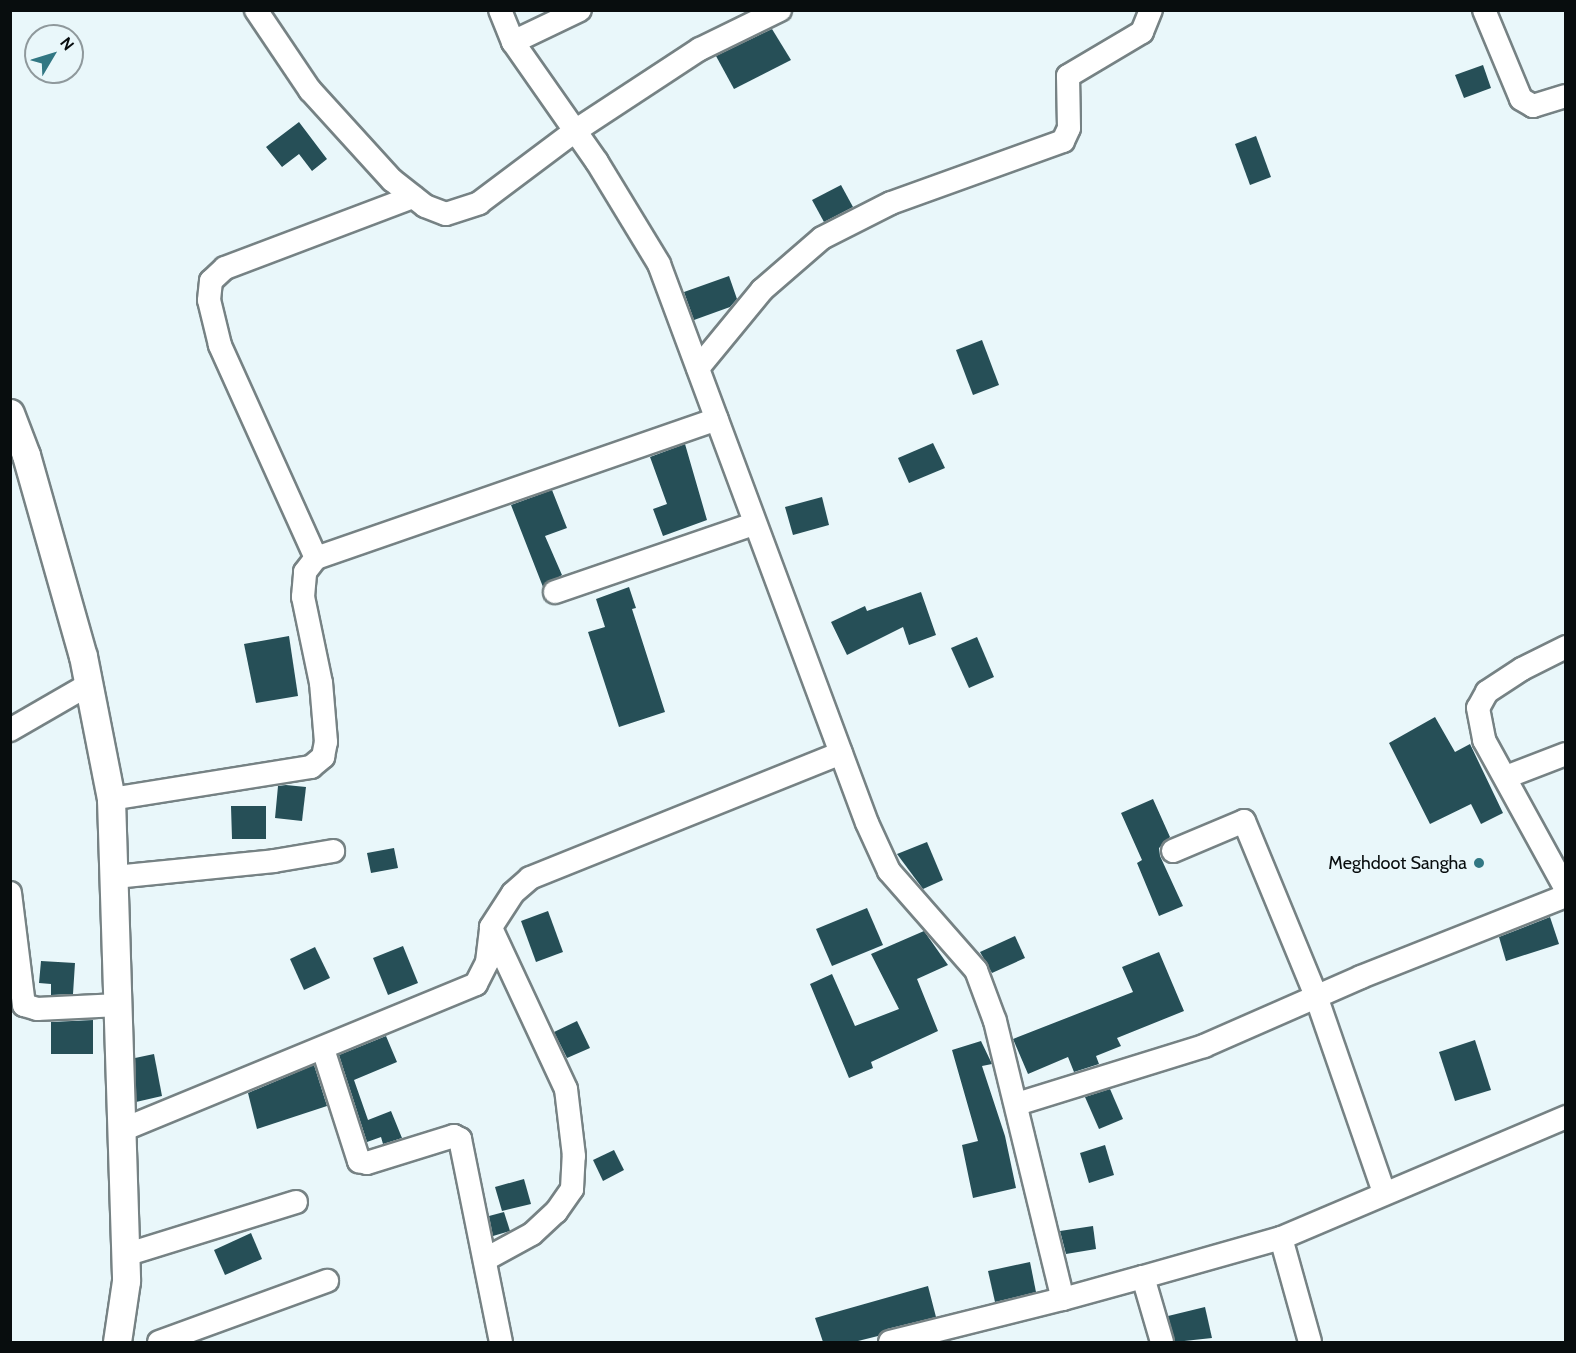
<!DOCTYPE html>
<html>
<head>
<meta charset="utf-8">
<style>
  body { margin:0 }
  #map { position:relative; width:1576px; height:1353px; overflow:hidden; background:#e9f7fa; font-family:Cabin,sans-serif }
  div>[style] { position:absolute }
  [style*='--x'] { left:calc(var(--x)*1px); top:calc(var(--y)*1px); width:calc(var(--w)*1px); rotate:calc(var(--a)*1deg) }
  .building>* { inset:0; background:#264f57 }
  .roads { filter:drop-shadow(2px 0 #768284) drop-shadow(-2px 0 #768284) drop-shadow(0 2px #768284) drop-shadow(0 -2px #768284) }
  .minor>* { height:22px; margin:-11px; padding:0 11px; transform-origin:11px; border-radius:11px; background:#fff }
  .tertiary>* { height:27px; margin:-13.5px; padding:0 13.5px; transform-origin:13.5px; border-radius:13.5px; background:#fff }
  .dots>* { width:16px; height:16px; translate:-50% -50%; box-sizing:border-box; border:3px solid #e9f7fa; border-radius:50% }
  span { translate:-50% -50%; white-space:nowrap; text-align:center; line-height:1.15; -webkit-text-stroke:6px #e9f7fa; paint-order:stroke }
  .poi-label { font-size:18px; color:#080d0e }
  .right { translate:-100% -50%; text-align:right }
  .frame { position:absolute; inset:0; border:12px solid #080d0e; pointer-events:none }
  .north { position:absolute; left:24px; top:24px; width:60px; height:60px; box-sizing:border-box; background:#e9f7fa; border:2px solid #8f999c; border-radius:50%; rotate:52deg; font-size:16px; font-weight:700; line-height:24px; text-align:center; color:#080d0e }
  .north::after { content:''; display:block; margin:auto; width:21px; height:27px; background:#317783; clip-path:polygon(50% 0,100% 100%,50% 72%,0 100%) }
</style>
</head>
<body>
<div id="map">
  <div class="building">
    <div style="clip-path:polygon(772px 29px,791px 60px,734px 89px,716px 56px)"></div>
    <div style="clip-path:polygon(1483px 65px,1491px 88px,1464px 98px,1455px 75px)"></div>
    <div style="clip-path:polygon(299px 122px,327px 159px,312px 171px,299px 154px,282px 167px,266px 147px)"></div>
    <div style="clip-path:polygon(1256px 136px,1271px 177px,1250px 185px,1235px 144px)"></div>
    <div style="clip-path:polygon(841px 185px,853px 207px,824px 222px,812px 200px)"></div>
    <div style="clip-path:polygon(729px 276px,737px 299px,730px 307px,694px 320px,684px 292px)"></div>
    <div style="clip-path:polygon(982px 340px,999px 385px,973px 395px,956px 350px)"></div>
    <div style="clip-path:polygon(933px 443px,945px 468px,909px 483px,898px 458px)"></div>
    <div style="clip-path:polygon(685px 444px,707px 520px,663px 536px,653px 509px,667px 504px,650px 457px)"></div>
    <div style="clip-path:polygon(552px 490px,567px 528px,545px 536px,562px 575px,543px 587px,511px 505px)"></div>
    <div style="clip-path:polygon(822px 497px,829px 525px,793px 535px,785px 507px)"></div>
    <div style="clip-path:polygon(629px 587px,636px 608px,632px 609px,665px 712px,619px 727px,588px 632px,605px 627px,596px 599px)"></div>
    <div style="clip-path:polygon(921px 592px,936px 635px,909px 645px,903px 627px,847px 655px,831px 622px,865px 606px,867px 611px)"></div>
    <div style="clip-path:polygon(289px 636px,298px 696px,256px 703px,244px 644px)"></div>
    <div style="clip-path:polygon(977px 637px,994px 677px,969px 688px,951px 648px)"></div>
    <div style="clip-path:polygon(1435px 717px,1455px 752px,1470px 744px,1503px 813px,1481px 824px,1471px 804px,1430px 824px,1389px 743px)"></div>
    <div style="clip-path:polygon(286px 785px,306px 787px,302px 821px,275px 818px,278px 786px)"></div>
    <div style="clip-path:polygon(1153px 799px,1170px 837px,1159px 848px,1160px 856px,1183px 906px,1159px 916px,1137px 863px,1142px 860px,1121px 813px)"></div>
    <div style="clip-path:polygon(231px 806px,266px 806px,266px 839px,232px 839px)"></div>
    <div style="clip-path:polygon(927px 842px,943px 880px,923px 889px,897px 854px)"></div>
    <div style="clip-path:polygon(394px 848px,398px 868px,371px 873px,367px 853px)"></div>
    <div style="clip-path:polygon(867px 908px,883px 945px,832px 966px,816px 929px)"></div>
    <div style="clip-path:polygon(548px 911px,563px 952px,536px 962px,521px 921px)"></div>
    <div style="clip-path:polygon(1550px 917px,1559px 944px,1506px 961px,1499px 937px)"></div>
    <div style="clip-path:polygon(924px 931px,948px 965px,917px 979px,938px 1031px,871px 1062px,873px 1068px,849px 1078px,810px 984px,832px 974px,855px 1026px,899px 1009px,871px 954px)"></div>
    <div style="clip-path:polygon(1015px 936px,1025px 958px,992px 973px,980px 952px)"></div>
    <div style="clip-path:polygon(403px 946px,418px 983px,388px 995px,373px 958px)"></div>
    <div style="clip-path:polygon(315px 947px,330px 978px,304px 990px,290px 959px)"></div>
    <div style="clip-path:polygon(1159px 952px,1184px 1011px,1117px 1038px,1121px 1046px,1096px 1056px,1099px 1064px,1074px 1072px,1068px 1057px,1028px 1074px,1013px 1039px,1133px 992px,1122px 967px)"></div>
    <div style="clip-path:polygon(41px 961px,75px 963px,73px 994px,51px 995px,51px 984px,39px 983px)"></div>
    <div style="clip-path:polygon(93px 1020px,93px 1054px,51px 1054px,51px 1022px)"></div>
    <div style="clip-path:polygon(577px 1021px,590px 1048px,567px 1058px,554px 1032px)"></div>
    <div style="clip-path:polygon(386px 1036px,397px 1062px,354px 1080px,368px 1120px,391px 1111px,402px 1138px,383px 1144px,381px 1137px,367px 1142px,339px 1055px)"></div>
    <div style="clip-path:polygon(1475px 1040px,1491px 1090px,1455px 1101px,1439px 1052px)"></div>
    <div style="clip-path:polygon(981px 1041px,992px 1064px,982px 1066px,1005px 1136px,1016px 1188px,973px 1198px,962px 1145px,978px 1141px,952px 1050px)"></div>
    <div style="clip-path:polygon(154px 1054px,162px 1096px,136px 1102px,135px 1058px)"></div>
    <div style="clip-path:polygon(314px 1065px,327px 1106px,257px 1129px,248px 1093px)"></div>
    <div style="clip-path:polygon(1110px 1089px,1123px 1119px,1099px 1129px,1085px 1097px)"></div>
    <div style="clip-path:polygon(1105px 1145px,1114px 1175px,1089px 1183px,1080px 1153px)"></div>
    <div style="clip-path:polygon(614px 1150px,624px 1170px,603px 1181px,593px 1160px)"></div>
    <div style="clip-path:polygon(524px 1179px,531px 1204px,502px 1211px,495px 1187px)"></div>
    <div style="clip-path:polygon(504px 1212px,510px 1231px,493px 1236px,489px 1216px)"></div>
    <div style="clip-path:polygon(1093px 1226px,1096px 1249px,1066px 1254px,1060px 1231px)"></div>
    <div style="clip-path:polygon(251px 1233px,262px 1259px,225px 1275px,214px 1250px)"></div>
    <div style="clip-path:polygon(1030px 1262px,1036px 1292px,995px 1302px,988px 1271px)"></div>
    <div style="clip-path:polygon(928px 1286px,936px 1317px,887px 1329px,878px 1336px,854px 1342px,823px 1342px,815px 1318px)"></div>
    <div style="clip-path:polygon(1205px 1307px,1212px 1338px,1175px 1342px,1168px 1316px)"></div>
  </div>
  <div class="roads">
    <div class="minor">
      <div style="--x:256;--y:10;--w:97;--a:56"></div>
      <div style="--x:310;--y:90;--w:122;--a:47.7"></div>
      <div style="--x:392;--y:180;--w:42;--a:38.2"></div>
      <div style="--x:425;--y:206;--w:22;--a:21"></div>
      <div style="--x:446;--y:214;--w:35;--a:-18"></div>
      <div style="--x:479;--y:203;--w:120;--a:-36.9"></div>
      <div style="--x:575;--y:131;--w:149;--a:-33.3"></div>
      <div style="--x:700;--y:49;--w:89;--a:-26"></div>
      <div style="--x:500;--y:10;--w:35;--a:68"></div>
      <div style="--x:513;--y:42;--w:146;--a:55"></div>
      <div style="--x:597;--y:162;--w:119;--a:58.7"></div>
      <div style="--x:659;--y:264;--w:596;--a:69.59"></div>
      <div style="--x:867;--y:823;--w:53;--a:65.4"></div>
      <div style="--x:889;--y:871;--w:132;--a:48.7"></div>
      <div style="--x:976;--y:970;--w:54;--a:69.6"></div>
      <div style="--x:995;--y:1021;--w:286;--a:76.3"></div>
      <div style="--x:1063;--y:1299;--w:83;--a:-15.4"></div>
      <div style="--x:1143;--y:1277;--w:68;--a:73.7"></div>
      <div style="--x:1484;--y:10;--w:96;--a:67.4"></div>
      <div style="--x:1521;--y:99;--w:14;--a:30"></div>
      <div style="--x:1533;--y:106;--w:34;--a:-17"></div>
      <div style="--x:513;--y:42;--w:74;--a:-25.5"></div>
      <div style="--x:698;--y:368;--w:101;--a:-50.6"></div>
      <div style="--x:762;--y:290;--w:79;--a:-40.9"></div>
      <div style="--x:822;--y:238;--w:77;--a:-26.9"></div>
      <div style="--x:891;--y:203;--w:183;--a:-19.8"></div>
      <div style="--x:1063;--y:141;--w:14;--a:-65"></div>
      <div style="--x:1069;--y:128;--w:52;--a:-91.1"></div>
      <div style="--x:1068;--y:76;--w:86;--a:-30.7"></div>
      <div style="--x:1142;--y:32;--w:24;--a:-68"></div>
      <div style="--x:316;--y:558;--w:234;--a:-114.3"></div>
      <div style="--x:220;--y:345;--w:46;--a:-103.7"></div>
      <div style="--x:209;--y:300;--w:19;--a:-84"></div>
      <div style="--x:211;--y:281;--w:19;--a:-43"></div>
      <div style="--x:225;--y:268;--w:201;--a:-20.7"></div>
      <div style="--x:555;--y:592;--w:210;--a:-18.9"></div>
      <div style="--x:1566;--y:647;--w:49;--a:153.4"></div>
      <div style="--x:1522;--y:669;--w:42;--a:146.7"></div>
      <div style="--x:1487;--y:692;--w:18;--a:119"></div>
      <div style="--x:1478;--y:708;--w:33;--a:79"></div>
      <div style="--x:1484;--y:740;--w:170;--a:61.2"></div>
      <div style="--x:10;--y:730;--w:90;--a:-30"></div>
      <div style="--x:1506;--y:777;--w:64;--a:-21"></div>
      <div style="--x:111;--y:799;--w:203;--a:-9.1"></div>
      <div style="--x:311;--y:767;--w:16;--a:-40"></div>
      <div style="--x:323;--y:757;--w:15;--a:-79"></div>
      <div style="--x:326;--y:742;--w:59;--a:-94.8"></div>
      <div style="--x:321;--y:683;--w:88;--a:-101.8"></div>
      <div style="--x:303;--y:597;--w:25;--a:-85"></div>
      <div style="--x:305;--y:572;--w:18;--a:-52"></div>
      <div style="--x:316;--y:558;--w:424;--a:-19.1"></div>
      <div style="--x:1173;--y:851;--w:77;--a:-22.9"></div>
      <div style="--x:1244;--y:821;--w:189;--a:67.6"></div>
      <div style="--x:1316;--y:996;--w:207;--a:70.9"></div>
      <div style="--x:115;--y:877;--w:160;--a:-5.7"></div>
      <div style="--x:274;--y:861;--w:60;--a:-9.6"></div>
      <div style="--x:10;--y:893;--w:113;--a:82.9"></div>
      <div style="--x:24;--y:1005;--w:14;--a:17"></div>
      <div style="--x:37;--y:1009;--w:82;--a:-2.8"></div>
      <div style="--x:323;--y:1049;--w:118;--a:72.2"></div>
      <div style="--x:359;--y:1161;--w:8;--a:14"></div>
      <div style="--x:367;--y:1163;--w:91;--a:-17.2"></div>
      <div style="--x:454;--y:1136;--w:7;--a:27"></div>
      <div style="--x:460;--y:1139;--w:207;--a:78.6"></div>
      <div style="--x:1017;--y:1104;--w:196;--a:-17.2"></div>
      <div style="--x:1204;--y:1046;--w:171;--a:-23.7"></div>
      <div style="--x:1361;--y:977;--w:220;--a:-21.6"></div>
      <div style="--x:122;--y:1130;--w:383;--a:-22.4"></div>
      <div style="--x:476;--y:984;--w:25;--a:-63"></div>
      <div style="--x:487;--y:962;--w:35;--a:-83"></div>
      <div style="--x:491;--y:927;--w:40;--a:-57.1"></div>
      <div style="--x:513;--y:893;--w:23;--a:-41"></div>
      <div style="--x:530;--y:878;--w:335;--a:-21.9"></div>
      <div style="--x:1281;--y:1238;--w:108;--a:74.4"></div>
      <div style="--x:125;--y:1255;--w:179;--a:-17.2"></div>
      <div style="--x:486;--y:1259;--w:52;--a:-28.5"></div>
      <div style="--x:532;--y:1234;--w:33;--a:-43"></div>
      <div style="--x:556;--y:1212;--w:28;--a:-55"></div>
      <div style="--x:572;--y:1189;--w:33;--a:-87"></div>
      <div style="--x:574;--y:1156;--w:67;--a:-96.8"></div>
      <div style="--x:566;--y:1089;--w:178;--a:-115"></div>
      <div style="--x:1143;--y:1277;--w:143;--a:-15.8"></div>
      <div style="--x:1281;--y:1238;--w:310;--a:-23"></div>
      <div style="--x:159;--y:1342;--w:179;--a:-20"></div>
      <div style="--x:890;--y:1342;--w:178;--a:-14"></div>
    </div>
    <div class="tertiary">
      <div style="--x:10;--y:413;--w:45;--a:69.1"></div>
      <div style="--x:26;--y:455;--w:209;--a:74.2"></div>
      <div style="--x:83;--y:656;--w:146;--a:78.9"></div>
      <div style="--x:111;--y:799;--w:482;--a:88.2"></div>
      <div style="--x:126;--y:1281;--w:62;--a:98.4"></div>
    </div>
  </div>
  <div class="dots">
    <div style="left:1479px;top:863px;background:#317783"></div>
  </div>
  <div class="poi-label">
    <span class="right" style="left:1467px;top:863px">Meghdoot Sangha</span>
  </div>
  <div class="frame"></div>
  <div class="north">N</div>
</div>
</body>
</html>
